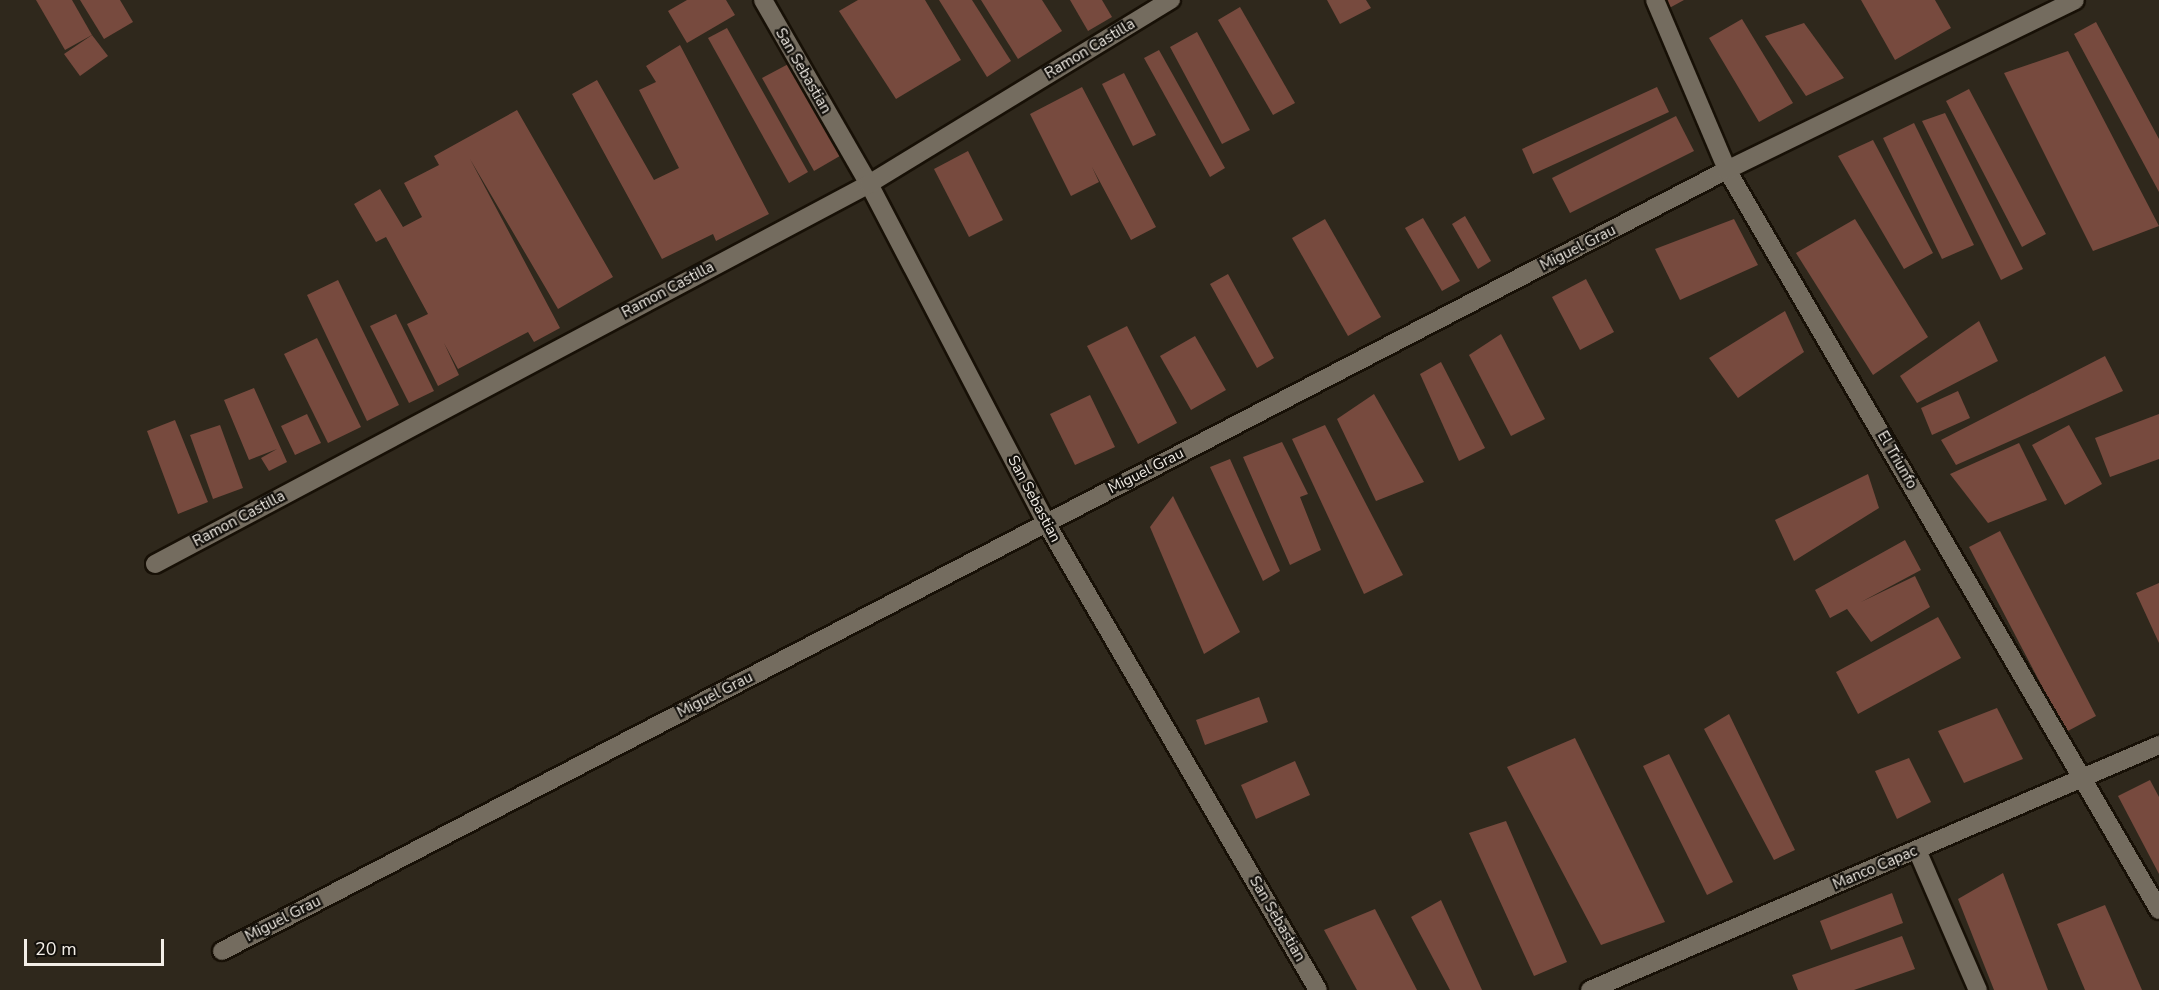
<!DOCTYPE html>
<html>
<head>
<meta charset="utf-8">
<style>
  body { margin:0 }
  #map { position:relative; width:2159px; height:990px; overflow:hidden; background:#2f281c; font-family:"Nunito Sans",sans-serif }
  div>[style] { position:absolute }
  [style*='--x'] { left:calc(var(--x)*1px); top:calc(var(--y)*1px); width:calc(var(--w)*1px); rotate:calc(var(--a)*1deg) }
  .building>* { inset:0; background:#774a3e }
  .roads { filter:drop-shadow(2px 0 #171006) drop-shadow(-2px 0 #171006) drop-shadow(0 2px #171006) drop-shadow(0 -2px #171006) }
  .minor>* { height:18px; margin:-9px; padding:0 9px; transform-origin:9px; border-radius:9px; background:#746c5f }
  span { translate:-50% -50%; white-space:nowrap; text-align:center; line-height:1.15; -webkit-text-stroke:4.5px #14110c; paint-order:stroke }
  .street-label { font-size:15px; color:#f3eee7 }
  .scale { position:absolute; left:24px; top:939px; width:140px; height:27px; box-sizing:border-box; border:3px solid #f3eee7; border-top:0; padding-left:8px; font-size:18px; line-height:21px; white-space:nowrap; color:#f3eee7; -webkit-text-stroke:4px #14110c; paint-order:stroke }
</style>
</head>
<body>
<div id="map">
  <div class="building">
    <div style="clip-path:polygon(36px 0,72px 0,92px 35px,65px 50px)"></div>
    <div style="clip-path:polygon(80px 0,120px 0,133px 22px,104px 39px)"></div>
    <div style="clip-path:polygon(687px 0,726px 0,735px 15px,687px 43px,668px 11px)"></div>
    <div style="clip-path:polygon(858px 0,925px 0,961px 60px,896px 99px,839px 11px)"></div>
    <div style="clip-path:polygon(939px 0,972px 0,1011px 61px,987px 77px)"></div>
    <div style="clip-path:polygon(981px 0,1042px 0,1062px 31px,1018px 59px)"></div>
    <div style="clip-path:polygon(1070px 0,1102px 0,1112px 17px,1088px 31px)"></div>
    <div style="clip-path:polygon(1327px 0,1366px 0,1371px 8px,1340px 24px)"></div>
    <div style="clip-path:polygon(1656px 0,1684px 0,1662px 12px)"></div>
    <div style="clip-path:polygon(1861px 0,1935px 0,1951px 28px,1895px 60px)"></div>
    <div style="clip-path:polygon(1240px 7px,1295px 103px,1273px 115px,1218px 20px)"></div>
    <div style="clip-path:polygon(1742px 19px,1793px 103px,1759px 122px,1709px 38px)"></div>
    <div style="clip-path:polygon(2096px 22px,2159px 139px,2159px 192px,2074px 34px)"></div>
    <div style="clip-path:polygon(1804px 23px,1844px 78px,1806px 96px,1765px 36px)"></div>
    <div style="clip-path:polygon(727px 28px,808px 172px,789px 183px,708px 38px)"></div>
    <div style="clip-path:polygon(1197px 32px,1250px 130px,1222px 144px,1170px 47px)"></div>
    <div style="clip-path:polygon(92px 35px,108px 56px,80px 76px,64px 54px)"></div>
    <div style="clip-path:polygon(680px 45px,769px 214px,716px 241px,713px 234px,662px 259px,572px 94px,597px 80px,654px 180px,679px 168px,639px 90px,656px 82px,646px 66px)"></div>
    <div style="clip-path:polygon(1159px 50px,1225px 168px,1210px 177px,1144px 58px)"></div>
    <div style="clip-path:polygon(2068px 51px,2159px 226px,2093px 251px,2004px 73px)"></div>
    <div style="clip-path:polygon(794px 61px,845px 153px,814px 171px,762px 78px)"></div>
    <div style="clip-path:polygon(1124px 73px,1156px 135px,1133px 146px,1102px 84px)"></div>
    <div style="clip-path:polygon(1082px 87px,1156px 227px,1131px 240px,1092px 167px,1099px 182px,1071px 196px,1030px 114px)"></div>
    <div style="clip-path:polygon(1657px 87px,1669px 112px,1533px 174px,1522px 149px)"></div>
    <div style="clip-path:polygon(1969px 89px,2046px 234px,2022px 247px,1946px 101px)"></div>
    <div style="clip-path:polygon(517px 110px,613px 277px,558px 309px,470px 159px,560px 328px,534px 342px,528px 332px,458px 369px,444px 343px,459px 375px,438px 386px,407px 324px,428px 314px,386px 237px,376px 242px,354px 204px,380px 189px,403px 227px,422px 217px,404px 183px,439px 165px,434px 156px)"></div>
    <div style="clip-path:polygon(1945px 113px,2023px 269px,2001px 280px,1922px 121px)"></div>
    <div style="clip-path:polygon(1676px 116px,1694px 151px,1570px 213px,1552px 178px)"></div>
    <div style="clip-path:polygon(1914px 123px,1974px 245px,1942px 259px,1883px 138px)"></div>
    <div style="clip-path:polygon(1873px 140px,1933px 253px,1904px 269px,1838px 156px)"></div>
    <div style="clip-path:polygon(968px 151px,1003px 220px,969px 237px,934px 169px)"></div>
    <div style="clip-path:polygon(1465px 216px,1491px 261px,1478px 269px,1452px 224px)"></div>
    <div style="clip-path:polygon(1423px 218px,1460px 281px,1442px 291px,1405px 228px)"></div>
    <div style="clip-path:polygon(1325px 219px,1381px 317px,1348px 336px,1292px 238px)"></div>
    <div style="clip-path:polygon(1734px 219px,1758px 265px,1680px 300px,1655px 249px)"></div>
    <div style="clip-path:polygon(1855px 219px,1928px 337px,1873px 375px,1796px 253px)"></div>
    <div style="clip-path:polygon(1228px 274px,1274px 358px,1257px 368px,1210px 284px)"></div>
    <div style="clip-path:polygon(1586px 279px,1614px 332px,1580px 350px,1552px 297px)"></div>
    <div style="clip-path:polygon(338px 280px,399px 405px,367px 421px,307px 295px)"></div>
    <div style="clip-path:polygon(1785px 311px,1804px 352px,1738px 398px,1709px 358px)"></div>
    <div style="clip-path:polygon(396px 314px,434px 391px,409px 403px,370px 326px)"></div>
    <div style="clip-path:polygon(1979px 321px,1998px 361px,1917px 403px,1900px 376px)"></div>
    <div style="clip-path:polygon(1127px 326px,1177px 423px,1138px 444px,1087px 346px)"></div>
    <div style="clip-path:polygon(1501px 334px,1545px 419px,1511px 436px,1469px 355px)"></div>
    <div style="clip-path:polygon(1195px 336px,1226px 390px,1191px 410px,1160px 356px)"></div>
    <div style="clip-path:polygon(317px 338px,361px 427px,328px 443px,284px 354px)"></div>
    <div style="clip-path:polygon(2105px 356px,2123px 391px,1956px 465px,1941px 440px)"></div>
    <div style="clip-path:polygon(1441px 362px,1485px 448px,1459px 461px,1420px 374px)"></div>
    <div style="clip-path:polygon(254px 388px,287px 462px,269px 471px,261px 458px,277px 449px,249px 460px,224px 400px)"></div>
    <div style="clip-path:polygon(1958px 391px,1970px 418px,1932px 435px,1921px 408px)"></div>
    <div style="clip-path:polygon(1374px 394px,1424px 482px,1376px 501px,1337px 419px)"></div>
    <div style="clip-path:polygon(1090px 395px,1115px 447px,1075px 465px,1050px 414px)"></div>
    <div style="clip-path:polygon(307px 414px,321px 443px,295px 455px,281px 426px)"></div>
    <div style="clip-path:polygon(2159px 414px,2159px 459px,2110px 477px,2095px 438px)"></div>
    <div style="clip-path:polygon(175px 420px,208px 502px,178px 514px,147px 431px)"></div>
    <div style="clip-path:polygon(220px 425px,243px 488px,213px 499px,190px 435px)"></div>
    <div style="clip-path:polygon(1325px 425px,1403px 575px,1364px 594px,1292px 439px)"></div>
    <div style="clip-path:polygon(2069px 425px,2102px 484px,2065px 505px,2032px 445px)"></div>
    <div style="clip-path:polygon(1282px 442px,1308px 494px,1300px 497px,1321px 550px,1290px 565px,1243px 457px)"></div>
    <div style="clip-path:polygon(2019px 443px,2047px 500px,1988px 523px,1950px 474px)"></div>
    <div style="clip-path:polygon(1230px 459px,1280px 571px,1263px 581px,1210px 467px)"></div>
    <div style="clip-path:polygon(1868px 474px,1879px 508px,1794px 561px,1775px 520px)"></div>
    <div style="clip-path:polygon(1173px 496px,1240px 632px,1204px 654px,1150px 527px)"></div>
    <div style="clip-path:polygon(2000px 531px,2096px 716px,2066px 732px,1969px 547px)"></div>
    <div style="clip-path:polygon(1905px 540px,1921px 570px,1861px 602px,1915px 576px,1930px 607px,1871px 642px,1847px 609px,1830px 618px,1815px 590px)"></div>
    <div style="clip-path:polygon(2159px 583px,2159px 643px,2136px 593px)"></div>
    <div style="clip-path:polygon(1938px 617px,1961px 658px,1858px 714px,1836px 672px)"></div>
    <div style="clip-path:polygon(1259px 697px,1268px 722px,1205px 745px,1196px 720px)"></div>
    <div style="clip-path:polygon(1997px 708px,2023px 759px,1964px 783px,1938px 731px)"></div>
    <div style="clip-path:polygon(1729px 714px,1795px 850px,1774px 860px,1704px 729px)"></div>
    <div style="clip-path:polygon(1575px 738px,1665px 922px,1601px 945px,1507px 767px)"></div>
    <div style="clip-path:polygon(1669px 754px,1733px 882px,1707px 895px,1643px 766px)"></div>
    <div style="clip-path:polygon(1909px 758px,1931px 802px,1897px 819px,1875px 771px)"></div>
    <div style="clip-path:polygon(1295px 761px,1310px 795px,1256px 819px,1241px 785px)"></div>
    <div style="clip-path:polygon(2150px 780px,2159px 797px,2159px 874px,2118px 796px)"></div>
    <div style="clip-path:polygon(1506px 821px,1567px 962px,1534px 976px,1469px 833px)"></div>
    <div style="clip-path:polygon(2003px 873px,2048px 990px,1994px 990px,1958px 899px)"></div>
    <div style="clip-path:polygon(1892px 893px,1903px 923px,1831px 950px,1820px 921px)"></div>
    <div style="clip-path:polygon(1441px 900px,1482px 990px,1450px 990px,1411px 917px)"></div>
    <div style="clip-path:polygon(2105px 905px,2142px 990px,2085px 990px,2057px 924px)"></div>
    <div style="clip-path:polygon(1375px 909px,1417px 990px,1357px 990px,1324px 930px)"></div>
    <div style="clip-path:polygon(1902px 936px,1915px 969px,1854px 990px,1798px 990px,1792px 975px)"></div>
  </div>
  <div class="roads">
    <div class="minor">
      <div style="--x:763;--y:0;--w:212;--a:60.1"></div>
      <div style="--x:869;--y:184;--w:382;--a:62.4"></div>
      <div style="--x:1046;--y:523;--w:540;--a:59.78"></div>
      <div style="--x:1655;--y:0;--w:185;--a:67"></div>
      <div style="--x:1727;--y:170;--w:857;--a:59.72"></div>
      <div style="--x:155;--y:564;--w:809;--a:-28.02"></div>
      <div style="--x:869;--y:184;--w:354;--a:-31.4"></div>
      <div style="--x:1917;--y:850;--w:153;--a:66.5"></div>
      <div style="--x:222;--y:951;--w:1696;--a:-27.43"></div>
      <div style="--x:1727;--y:170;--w:387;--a:-26"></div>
      <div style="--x:1590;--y:990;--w:620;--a:-23.3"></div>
    </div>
  </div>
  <div class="street-label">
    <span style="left:1090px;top:49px;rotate:-31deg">Ramon Castilla</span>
    <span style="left:803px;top:71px;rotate:60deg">San Sebastian</span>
    <span style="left:1578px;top:248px;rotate:-27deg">Miguel Grau</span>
    <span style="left:668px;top:290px;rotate:-28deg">Ramon Castilla</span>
    <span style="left:1897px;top:460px;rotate:60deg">El Triunfo</span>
    <span style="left:1146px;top:471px;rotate:-27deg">Miguel Grau</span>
    <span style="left:1034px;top:499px;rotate:62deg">San Sebastian</span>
    <span style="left:239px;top:519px;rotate:-28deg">Ramon Castilla</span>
    <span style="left:715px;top:695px;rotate:-27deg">Miguel Grau</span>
    <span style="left:1875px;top:868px;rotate:-23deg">Manco Capac</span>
    <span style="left:283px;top:919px;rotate:-27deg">Miguel Grau</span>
    <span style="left:1277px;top:919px;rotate:60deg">San Sebastian</span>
  </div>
  <div class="scale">20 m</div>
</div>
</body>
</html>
